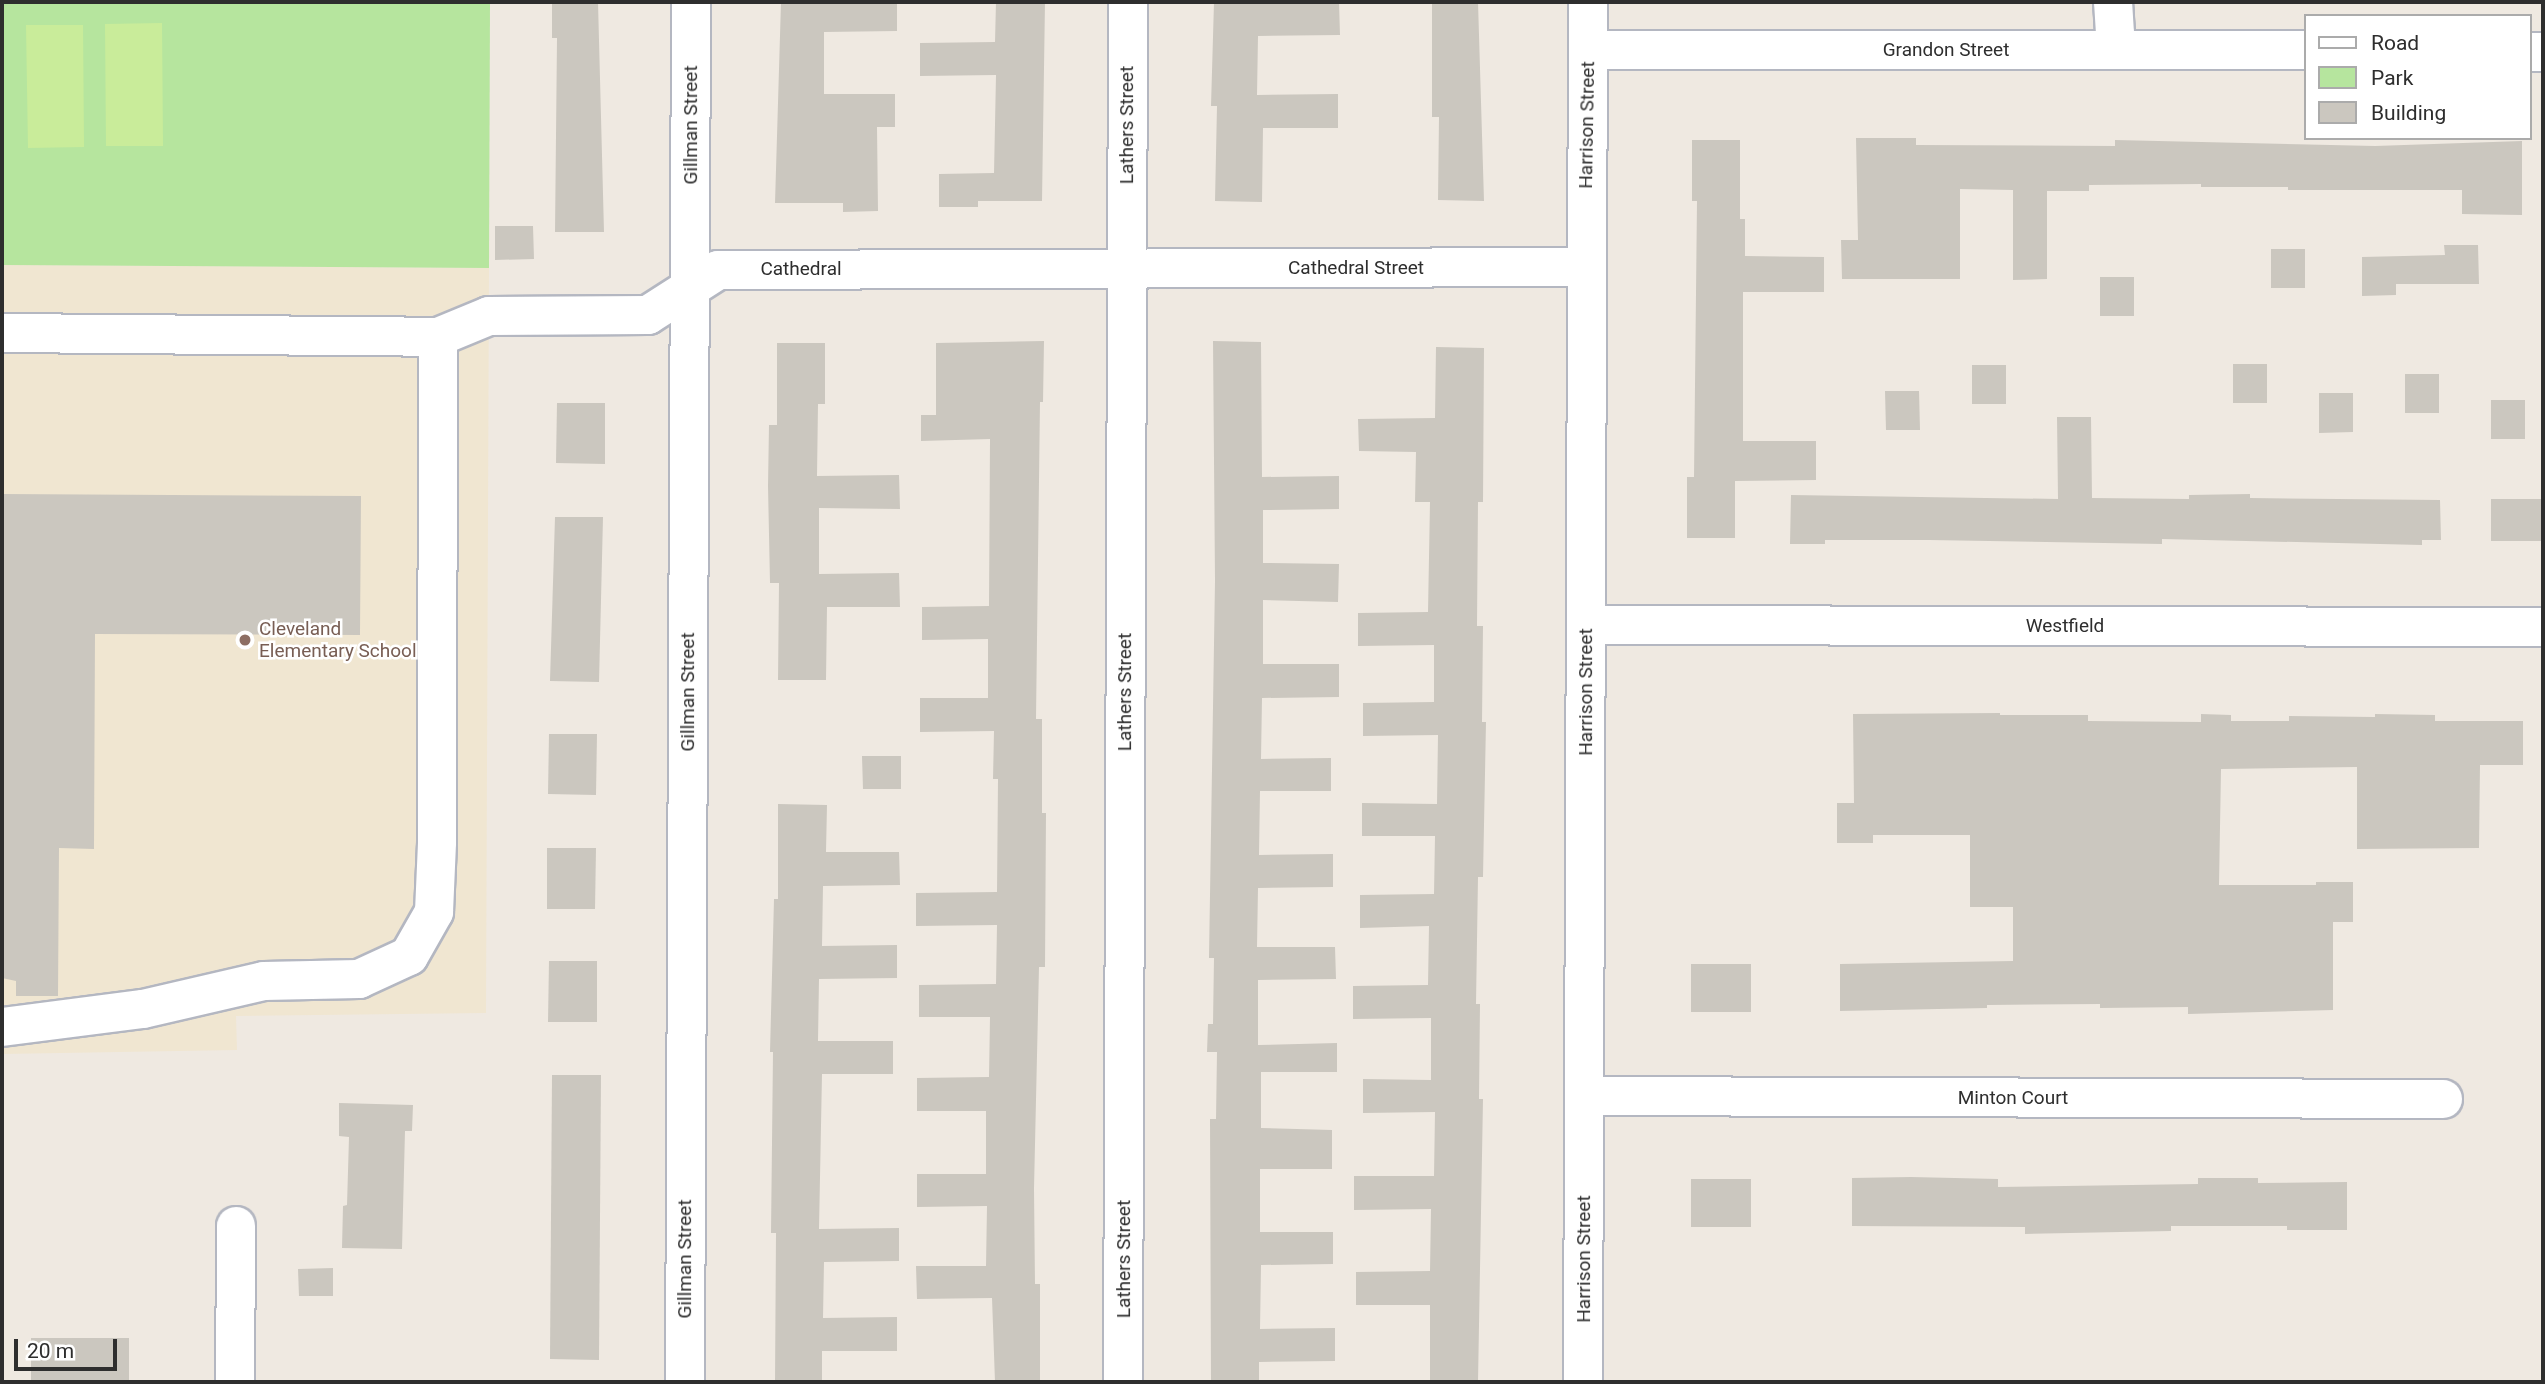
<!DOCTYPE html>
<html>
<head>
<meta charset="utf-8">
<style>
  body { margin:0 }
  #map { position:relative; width:2545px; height:1384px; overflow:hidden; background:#efe9e1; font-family:Roboto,sans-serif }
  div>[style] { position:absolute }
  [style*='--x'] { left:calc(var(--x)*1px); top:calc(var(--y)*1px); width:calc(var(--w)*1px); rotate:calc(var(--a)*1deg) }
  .education>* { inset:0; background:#f0e6d1 }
  .green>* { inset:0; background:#b6e59e }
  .pitch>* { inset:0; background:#c9ec9a }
  .building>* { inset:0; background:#cbc7bf }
  .roads { filter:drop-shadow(2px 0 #b4b7c1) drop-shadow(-2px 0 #b4b7c1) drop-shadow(0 2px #b4b7c1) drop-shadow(0 -2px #b4b7c1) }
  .minor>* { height:38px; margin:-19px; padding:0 19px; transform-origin:19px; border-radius:19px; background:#fff }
  .dots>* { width:19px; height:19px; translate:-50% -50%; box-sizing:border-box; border:4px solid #fff; border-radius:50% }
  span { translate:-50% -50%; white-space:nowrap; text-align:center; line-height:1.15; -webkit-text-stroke:5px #fff; paint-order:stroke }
  .street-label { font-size:19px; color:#2e2e2e }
  .education-label { font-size:19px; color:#785e54 }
  .left { translate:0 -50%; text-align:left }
  .frame { position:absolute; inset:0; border:4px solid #2e2e2e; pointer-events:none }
  .legend { position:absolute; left:2304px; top:14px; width:228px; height:126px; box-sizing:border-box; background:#fff; border:2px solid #ababab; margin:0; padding:9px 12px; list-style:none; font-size:21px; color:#2e2e2e }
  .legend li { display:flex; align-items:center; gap:14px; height:35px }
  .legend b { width:35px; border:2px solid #ababab }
  .scale { position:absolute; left:14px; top:1339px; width:103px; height:32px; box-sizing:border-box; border:4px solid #2e2e2e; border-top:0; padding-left:9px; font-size:21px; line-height:24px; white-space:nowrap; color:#2e2e2e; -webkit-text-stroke:5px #fff; paint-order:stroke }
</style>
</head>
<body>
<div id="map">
  <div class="education">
    <div style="clip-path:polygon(2px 265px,489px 268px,486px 1013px,236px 1016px,237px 1050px,2px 1054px)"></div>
  </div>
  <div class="green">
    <div style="clip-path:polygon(2px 2px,490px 2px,489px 268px,2px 265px)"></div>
  </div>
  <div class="pitch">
    <div style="clip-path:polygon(162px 23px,163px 146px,106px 146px,105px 24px)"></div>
    <div style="clip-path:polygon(26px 25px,83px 25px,84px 147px,28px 148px)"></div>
  </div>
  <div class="building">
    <div style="clip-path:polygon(552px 2px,598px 2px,604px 232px,555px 232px,557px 38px,552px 38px)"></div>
    <div style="clip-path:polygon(781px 2px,897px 2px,897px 31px,824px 32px,824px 94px,895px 94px,895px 127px,877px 127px,878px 211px,843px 212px,843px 203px,775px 203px)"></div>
    <div style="clip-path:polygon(996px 2px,1045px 2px,1042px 201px,978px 201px,978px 207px,939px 207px,939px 174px,994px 173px,996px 75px,920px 76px,920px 43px,995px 42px)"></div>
    <div style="clip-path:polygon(1214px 2px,1339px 2px,1340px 35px,1258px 36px,1257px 95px,1338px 94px,1338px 128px,1263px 128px,1262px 202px,1215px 201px,1217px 106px,1211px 106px)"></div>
    <div style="clip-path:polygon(1432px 2px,1478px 2px,1484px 201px,1438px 200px,1439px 117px,1432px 117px)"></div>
    <div style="clip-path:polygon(1856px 138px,1916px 138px,1916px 145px,2115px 146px,2115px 140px,2375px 146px,2522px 141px,2522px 215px,2462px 214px,2462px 190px,2288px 190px,2288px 187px,2201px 187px,2201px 184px,2089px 185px,2089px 191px,2047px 191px,2047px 279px,2013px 280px,2013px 190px,1960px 189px,1960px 279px,1842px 279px,1841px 240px,1858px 240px)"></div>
    <div style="clip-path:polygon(1692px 140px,1740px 140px,1740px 219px,1745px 219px,1745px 256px,1824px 257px,1824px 292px,1743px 292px,1743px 441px,1816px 441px,1816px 480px,1735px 481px,1735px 538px,1687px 538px,1687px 477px,1694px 477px,1697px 201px,1692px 201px)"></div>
    <div style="clip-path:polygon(495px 226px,533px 226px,534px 259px,495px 260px)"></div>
    <div style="clip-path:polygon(2444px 245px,2478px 245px,2479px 284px,2396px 284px,2396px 295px,2362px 296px,2362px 257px,2445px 255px)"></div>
    <div style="clip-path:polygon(2271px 249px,2305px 249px,2305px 288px,2271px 288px)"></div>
    <div style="clip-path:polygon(2100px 277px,2134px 277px,2134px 316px,2100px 316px)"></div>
    <div style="clip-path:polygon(1044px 341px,1043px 402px,1040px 402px,1036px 719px,1042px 719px,1042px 813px,1046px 813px,1045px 967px,1039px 967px,1034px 1189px,1035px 1284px,1040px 1284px,1040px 1382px,995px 1382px,992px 1298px,917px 1299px,916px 1266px,986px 1266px,987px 1206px,917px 1207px,917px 1174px,986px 1174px,986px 1111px,917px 1111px,917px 1078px,989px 1077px,990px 1017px,919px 1017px,919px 985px,996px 984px,997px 925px,916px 926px,916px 893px,997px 892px,998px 779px,993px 779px,994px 731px,920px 732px,920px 698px,988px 698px,988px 639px,922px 640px,922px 607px,989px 606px,990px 439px,921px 441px,921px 415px,936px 415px,936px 343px)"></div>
    <div style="clip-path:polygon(1213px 341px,1261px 342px,1262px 477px,1339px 476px,1339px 509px,1263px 510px,1263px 563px,1339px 564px,1338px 602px,1263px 600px,1263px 664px,1339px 664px,1339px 697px,1262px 698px,1261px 759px,1331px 758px,1331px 791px,1260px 791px,1259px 855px,1333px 854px,1333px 887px,1258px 888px,1257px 947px,1335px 947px,1336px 979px,1258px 980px,1258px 1045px,1337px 1043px,1337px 1072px,1261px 1072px,1261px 1128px,1332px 1130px,1332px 1169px,1260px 1169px,1260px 1232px,1333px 1232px,1333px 1264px,1261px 1265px,1260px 1329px,1335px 1328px,1335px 1361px,1259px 1362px,1259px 1382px,1211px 1382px,1210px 1119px,1216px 1119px,1217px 1052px,1207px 1052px,1208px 1024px,1213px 1024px,1214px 958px,1209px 958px,1215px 581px)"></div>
    <div style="clip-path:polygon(777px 343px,825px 343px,825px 404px,818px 404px,817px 476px,899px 475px,900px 509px,819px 508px,819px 574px,899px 573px,900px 607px,827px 607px,826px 680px,778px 680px,779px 583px,770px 583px,768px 486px,769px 425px,777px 425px)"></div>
    <div style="clip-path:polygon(1436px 347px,1484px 348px,1483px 502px,1478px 502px,1477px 626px,1483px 626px,1482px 722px,1486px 722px,1483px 877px,1478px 877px,1476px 1004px,1480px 1004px,1479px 1099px,1483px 1099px,1478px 1382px,1430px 1382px,1430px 1305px,1356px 1305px,1356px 1272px,1430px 1271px,1431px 1209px,1354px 1210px,1354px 1176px,1434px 1176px,1435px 1112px,1363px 1113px,1363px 1079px,1431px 1080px,1431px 1018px,1353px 1019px,1353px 986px,1428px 985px,1429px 926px,1360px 928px,1360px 895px,1434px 894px,1435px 836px,1362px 836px,1362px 803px,1437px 804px,1438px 735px,1363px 736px,1363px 703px,1434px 702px,1434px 645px,1358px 646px,1358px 613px,1428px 612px,1430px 502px,1415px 502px,1416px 452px,1359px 451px,1358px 419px,1435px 418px)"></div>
    <div style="clip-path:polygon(2233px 364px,2267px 364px,2267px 403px,2233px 403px)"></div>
    <div style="clip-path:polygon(1972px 365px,2006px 365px,2006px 404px,1972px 404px)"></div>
    <div style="clip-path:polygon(2405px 374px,2439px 374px,2439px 413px,2405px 413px)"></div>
    <div style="clip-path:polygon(1885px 391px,1919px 391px,1920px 430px,1886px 430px)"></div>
    <div style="clip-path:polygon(2319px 393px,2353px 393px,2353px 432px,2319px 433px)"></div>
    <div style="clip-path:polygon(2491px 400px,2525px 400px,2525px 439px,2491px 439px)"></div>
    <div style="clip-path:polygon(557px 403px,605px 403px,605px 464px,556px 463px)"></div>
    <div style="clip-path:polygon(2057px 417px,2091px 417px,2092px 498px,2189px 499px,2189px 495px,2250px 494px,2250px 498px,2440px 500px,2441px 540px,2422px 540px,2422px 545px,2162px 539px,2162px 544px,1929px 540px,1825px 540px,1825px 544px,1790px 544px,1791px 495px,2058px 499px)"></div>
    <div style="clip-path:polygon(2px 494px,361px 496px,360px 635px,95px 634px,94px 849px,59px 848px,58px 996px,16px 996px,16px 981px,2px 978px)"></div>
    <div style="clip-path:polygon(2491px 499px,2543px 499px,2543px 541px,2491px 541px)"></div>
    <div style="clip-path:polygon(555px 517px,603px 517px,599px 682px,550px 681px)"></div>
    <div style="clip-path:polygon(2000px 713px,2000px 715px,2088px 715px,2088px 721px,2201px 722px,2201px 714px,2231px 715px,2231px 721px,2289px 721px,2289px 716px,2375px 717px,2375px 714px,2435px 715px,2435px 721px,2523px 721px,2523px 765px,2480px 765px,2479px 848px,2357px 849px,2357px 767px,2221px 769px,2219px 885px,2316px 885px,2316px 882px,2353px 882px,2353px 922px,2333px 922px,2333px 1010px,2188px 1014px,2188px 1007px,2100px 1008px,2100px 1004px,1987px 1005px,1987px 1008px,1840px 1011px,1840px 964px,2013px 961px,2013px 907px,1970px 907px,1970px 835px,1873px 835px,1873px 843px,1837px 843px,1837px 803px,1854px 803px,1853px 714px)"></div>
    <div style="clip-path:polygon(549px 734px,597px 734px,596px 795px,548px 794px)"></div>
    <div style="clip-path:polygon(862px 756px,901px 756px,901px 789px,863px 789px)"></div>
    <div style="clip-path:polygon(778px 804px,827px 805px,826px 852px,899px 852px,900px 885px,823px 886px,822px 946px,897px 945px,897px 978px,819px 979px,818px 1041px,893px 1041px,893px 1074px,822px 1074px,819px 1229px,899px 1228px,899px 1261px,824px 1262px,823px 1318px,897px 1317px,897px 1351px,822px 1351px,822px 1382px,775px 1382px,776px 1233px,771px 1233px,773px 1052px,770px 1052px,774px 899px,778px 899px)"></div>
    <div style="clip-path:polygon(547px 848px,596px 848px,595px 909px,547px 909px)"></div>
    <div style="clip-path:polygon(549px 961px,597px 961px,597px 1022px,548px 1022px)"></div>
    <div style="clip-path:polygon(1691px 964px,1751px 964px,1751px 1012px,1691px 1012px)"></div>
    <div style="clip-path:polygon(552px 1075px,601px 1075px,599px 1360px,550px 1359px)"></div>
    <div style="clip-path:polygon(339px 1103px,413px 1105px,412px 1131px,405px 1131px,402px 1249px,342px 1248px,343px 1206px,347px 1205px,349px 1137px,339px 1136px)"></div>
    <div style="clip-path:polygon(1911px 1177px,1998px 1179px,1998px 1187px,2198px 1184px,2198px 1178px,2258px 1178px,2258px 1183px,2347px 1182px,2347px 1230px,2287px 1230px,2287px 1226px,2171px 1226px,2171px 1231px,2025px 1234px,2025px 1227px,1852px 1226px,1852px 1178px)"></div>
    <div style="clip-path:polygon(1691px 1179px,1751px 1179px,1751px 1227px,1691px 1227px)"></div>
    <div style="clip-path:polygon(333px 1268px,333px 1296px,299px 1296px,298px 1269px)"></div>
    <div style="clip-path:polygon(31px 1338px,129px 1338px,129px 1382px,31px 1382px)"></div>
  </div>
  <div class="roads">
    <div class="minor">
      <div style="--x:2113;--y:2;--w:47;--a:86.3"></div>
      <div style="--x:1588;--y:50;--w:717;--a:0"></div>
      <div style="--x:2529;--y:52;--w:14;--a:0"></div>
      <div style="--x:2;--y:333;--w:436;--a:0.5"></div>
      <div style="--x:438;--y:337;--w:55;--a:-22.4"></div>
      <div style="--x:489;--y:316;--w:159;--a:-0.4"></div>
      <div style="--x:648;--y:315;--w:83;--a:-32.7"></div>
      <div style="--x:718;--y:270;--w:868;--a:-0.2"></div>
      <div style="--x:1586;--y:625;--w:957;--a:0.12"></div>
      <div style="--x:2;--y:1027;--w:142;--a:-7.3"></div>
      <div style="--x:143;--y:1009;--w:124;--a:-13"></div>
      <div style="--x:264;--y:981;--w:95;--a:-1.2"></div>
      <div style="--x:359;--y:979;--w:55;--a:-24.7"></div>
      <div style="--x:409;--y:956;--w:51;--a:-60.4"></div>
      <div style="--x:434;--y:912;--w:70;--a:-87.5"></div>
      <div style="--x:437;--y:842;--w:505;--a:-89.89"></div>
      <div style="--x:1584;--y:1096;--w:859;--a:0.2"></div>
      <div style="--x:235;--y:1382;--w:156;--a:-89.6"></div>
      <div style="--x:685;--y:1382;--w:1380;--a:-89.75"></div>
      <div style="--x:1123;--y:1382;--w:1380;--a:-89.79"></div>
      <div style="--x:1583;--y:1382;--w:1380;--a:-89.79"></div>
    </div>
  </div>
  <div class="dots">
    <div style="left:245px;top:640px;background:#8d6e63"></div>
  </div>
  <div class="street-label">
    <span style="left:1946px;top:50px">Grandon Street</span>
    <span style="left:691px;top:125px;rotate:-90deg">Gillman Street</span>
    <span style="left:1127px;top:125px;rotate:-90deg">Lathers Street</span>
    <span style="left:1587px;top:125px;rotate:-89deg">Harrison Street</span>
    <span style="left:1356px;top:268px">Cathedral Street</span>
    <span style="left:801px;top:269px">Cathedral</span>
    <span style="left:2065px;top:626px">Westfield</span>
    <span style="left:688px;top:692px;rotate:-90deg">Gillman Street</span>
    <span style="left:1125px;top:692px;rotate:-90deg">Lathers Street</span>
    <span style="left:1586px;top:692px;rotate:-90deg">Harrison Street</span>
    <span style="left:2013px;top:1098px">Minton Court</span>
    <span style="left:685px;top:1259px;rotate:-90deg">Gillman Street</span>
    <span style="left:1124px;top:1259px;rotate:-90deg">Lathers Street</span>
    <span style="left:1584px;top:1259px;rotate:-90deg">Harrison Street</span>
  </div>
  <div class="education-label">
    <span class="left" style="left:259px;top:640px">Cleveland<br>Elementary School</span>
  </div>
  <div class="frame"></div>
  <ul class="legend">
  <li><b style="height:9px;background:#fff"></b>Road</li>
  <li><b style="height:19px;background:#b6e59e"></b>Park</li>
  <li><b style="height:19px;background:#cbc7bf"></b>Building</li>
  </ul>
  <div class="scale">20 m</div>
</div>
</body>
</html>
